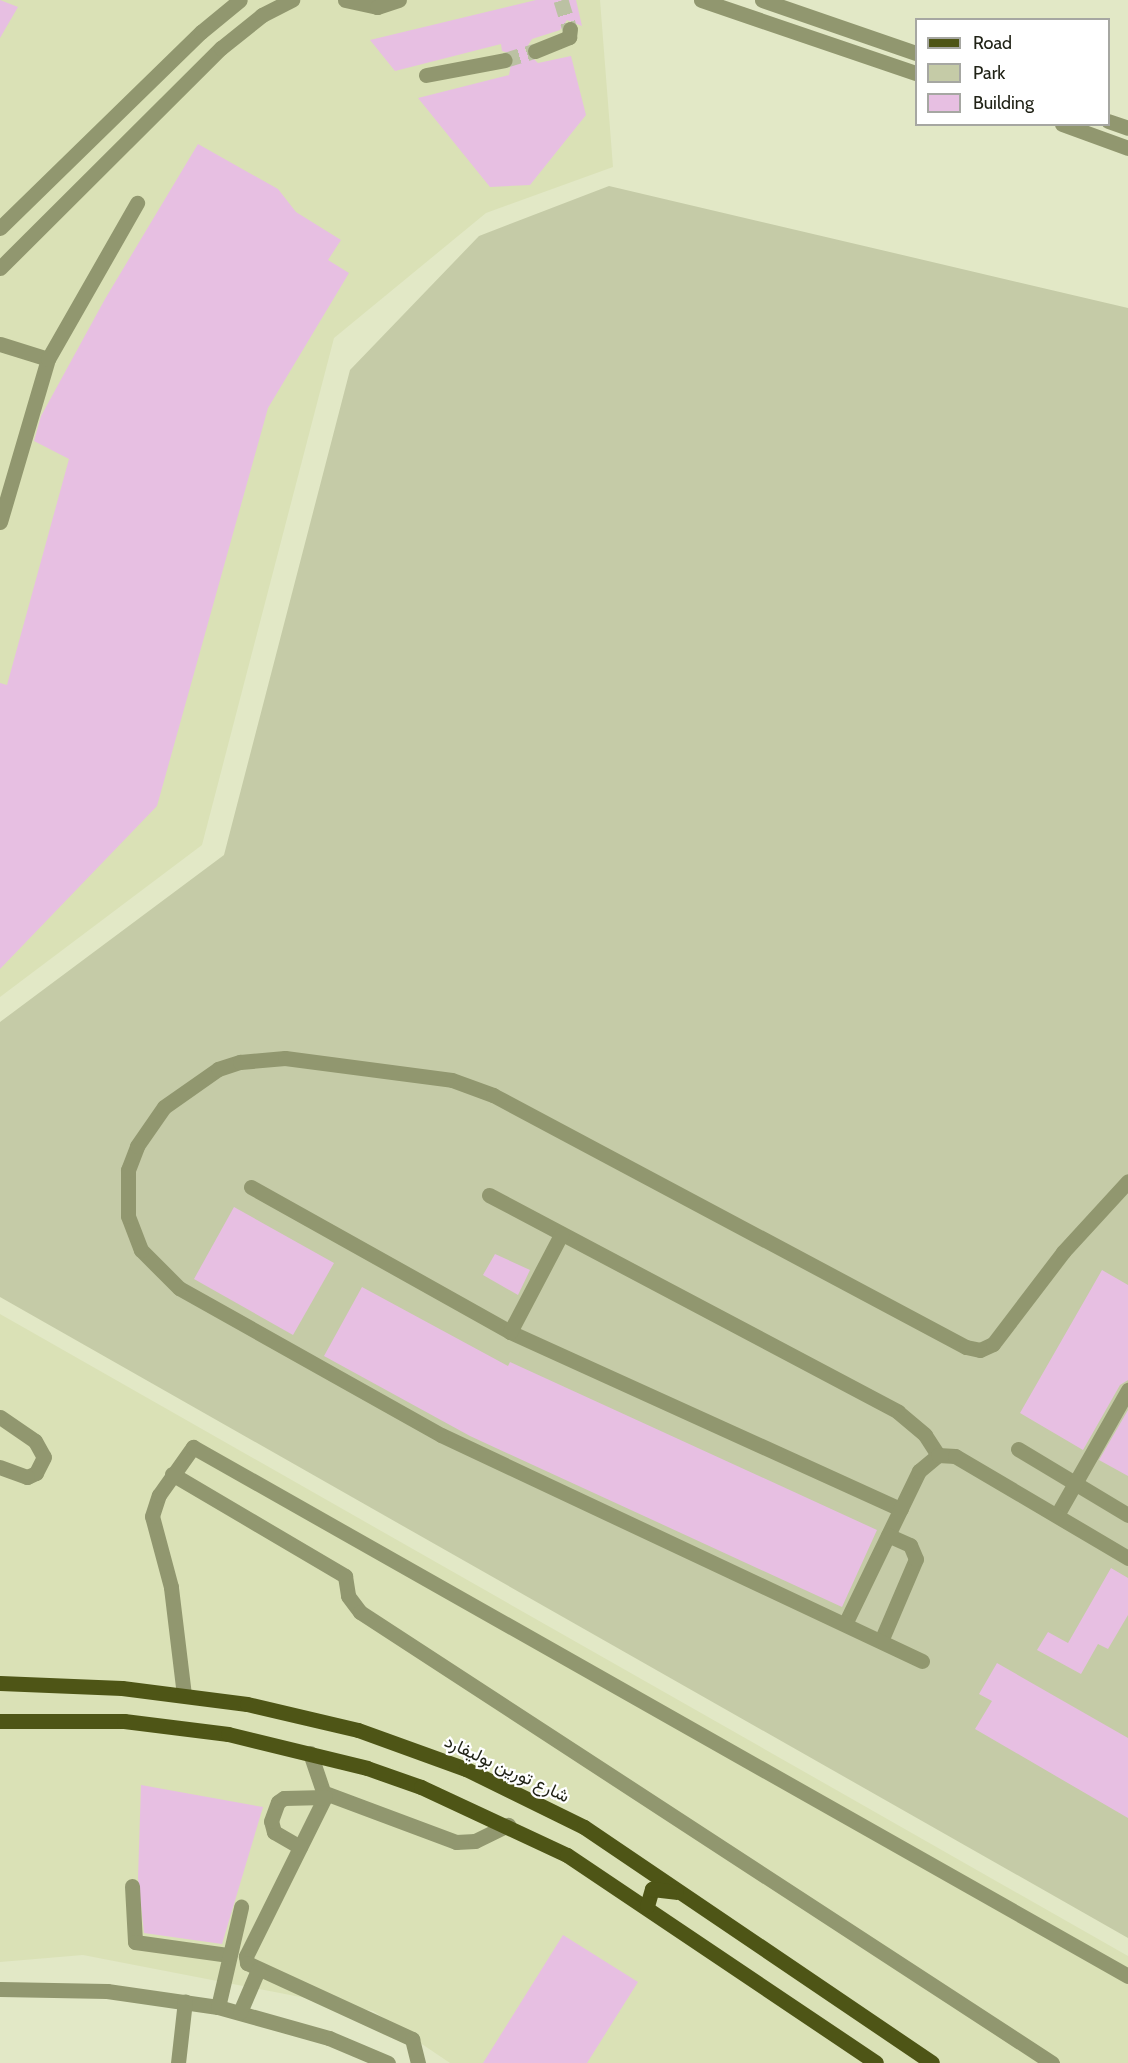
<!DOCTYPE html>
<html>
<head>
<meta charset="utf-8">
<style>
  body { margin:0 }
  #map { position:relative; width:1128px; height:2063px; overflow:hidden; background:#e2e8c6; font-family:Cabin,Vazirmatn,sans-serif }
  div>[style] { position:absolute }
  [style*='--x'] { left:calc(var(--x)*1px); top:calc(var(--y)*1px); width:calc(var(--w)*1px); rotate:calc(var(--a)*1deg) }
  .built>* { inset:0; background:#dae1b6 }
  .green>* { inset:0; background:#c5cba7 }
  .building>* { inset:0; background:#e7bfe2 }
  .minor-tunnel>* { height:15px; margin-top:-7.5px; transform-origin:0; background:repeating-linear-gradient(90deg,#bbc1a3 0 15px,transparent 0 23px) }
  .minor>* { height:15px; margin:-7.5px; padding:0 7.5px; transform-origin:7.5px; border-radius:7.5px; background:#91976f }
  .major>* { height:15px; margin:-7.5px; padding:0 7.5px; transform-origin:7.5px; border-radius:7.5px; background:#4e5516 }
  span { translate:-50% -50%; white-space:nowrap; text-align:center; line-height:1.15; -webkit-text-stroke:4.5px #fff; paint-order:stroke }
  .street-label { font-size:18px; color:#212317 }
  .legend { position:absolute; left:915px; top:18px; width:195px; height:108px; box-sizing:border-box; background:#fff; border:2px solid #a6a7a2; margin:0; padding:8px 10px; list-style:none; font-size:18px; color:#212317 }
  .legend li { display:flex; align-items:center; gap:12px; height:30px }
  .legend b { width:30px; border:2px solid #a6a7a2 }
</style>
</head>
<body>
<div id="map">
  <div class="built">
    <div style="clip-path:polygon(0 0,600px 0,613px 167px,486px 213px,334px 338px,202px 845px,0 997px)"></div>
    <div style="clip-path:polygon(0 1314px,1128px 1956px,1128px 2063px,450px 2063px,373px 2011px,83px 1955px,0 1962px)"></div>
  </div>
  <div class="green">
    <div style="clip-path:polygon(609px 186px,1128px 308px,1128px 1938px,0 1297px,0 1022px,224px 855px,350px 370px,479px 236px)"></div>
  </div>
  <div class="building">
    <div style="clip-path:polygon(0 0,18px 7px,0 38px)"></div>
    <div style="clip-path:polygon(536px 0,576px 0,582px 26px,567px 20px,560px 30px,532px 39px,525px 50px,538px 63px,571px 56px,586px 115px,530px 185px,490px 187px,418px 98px,509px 75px,513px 54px,502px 51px,501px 44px,395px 71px,370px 40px)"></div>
    <div style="clip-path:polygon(198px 144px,278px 189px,296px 212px,341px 240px,328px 260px,349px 273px,268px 408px,157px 806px,0 969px,0 683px,7px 685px,69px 459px,34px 441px,41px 416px,105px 299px)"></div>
    <div style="clip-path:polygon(234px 1207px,334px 1263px,293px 1335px,194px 1279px)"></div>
    <div style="clip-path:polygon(495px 1254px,530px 1270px,518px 1295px,483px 1275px)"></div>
    <div style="clip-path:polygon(1102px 1270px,1128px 1285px,1128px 1380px,1120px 1385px,1083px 1450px,1020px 1413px)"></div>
    <div style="clip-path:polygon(362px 1287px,508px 1366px,510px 1362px,877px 1530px,842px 1607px,470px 1436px,324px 1356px)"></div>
    <div style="clip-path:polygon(1128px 1410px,1128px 1476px,1099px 1460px)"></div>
    <div style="clip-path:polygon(1111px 1568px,1128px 1578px,1128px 1615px,1108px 1649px,1098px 1644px,1081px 1674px,1037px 1650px,1048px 1632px,1068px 1643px)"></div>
    <div style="clip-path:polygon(997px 1663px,1128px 1738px,1128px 1818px,975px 1729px,992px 1701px,979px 1694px)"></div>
    <div style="clip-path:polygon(141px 1785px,263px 1807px,222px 1944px,144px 1933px,138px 1878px)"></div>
    <div style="clip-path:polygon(563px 1935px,638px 1982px,587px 2063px,483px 2063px)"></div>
  </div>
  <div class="minor-tunnel">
    <div style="--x:561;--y:0;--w:30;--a:73"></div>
    <div style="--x:505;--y:60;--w:31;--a:-17"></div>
  </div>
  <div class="minor">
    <div style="--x:345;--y:0;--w:33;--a:12"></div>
    <div style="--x:377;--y:7;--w:23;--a:-18"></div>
    <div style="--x:701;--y:0;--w:227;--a:18.8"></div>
    <div style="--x:762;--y:0;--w:163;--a:19"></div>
    <div style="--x:535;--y:51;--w:37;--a:-22"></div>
    <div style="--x:569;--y:37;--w:8;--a:-83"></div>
    <div style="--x:426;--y:75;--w:80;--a:-10.8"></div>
    <div style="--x:1108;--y:121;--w:21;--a:19"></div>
    <div style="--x:1062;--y:124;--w:70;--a:20"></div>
    <div style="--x:0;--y:228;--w:281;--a:-44.3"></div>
    <div style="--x:201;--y:32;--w:50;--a:-39.4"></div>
    <div style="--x:0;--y:268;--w:312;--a:-44.9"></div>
    <div style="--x:221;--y:48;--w:53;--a:-38.8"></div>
    <div style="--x:262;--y:15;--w:34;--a:-27"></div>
    <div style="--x:0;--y:344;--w:50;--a:17.4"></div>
    <div style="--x:0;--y:522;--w:170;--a:-73.6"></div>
    <div style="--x:48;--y:359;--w:180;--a:-60.3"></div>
    <div style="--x:251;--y:1187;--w:297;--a:29.2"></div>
    <div style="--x:510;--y:1332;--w:429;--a:24.4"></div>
    <div style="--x:489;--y:1195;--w:463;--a:27.9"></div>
    <div style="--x:898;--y:1412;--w:35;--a:40"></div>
    <div style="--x:925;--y:1435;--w:24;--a:57"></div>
    <div style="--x:510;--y:1332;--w:110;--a:-62.3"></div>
    <div style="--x:0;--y:1417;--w:42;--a:34.4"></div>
    <div style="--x:35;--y:1441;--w:18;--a:61"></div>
    <div style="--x:44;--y:1457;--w:18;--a:117"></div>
    <div style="--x:36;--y:1473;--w:10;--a:156"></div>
    <div style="--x:27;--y:1477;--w:29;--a:-160"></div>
    <div style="--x:1018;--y:1449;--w:128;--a:31"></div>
    <div style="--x:172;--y:1474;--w:201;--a:30.5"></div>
    <div style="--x:345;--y:1576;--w:20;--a:81"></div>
    <div style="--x:348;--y:1596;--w:20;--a:53"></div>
    <div style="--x:360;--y:1612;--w:826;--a:33.09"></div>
    <div style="--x:1057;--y:1515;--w:144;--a:-60.4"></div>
    <div style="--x:845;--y:1624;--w:170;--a:-64.2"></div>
    <div style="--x:919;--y:1471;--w:25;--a:-40"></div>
    <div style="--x:938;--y:1455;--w:17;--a:3"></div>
    <div style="--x:955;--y:1456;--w:201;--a:30.5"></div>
    <div style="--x:881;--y:1641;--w:89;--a:-66.9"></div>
    <div style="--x:916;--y:1559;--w:15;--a:-113"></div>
    <div style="--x:910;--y:1545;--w:24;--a:-156"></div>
    <div style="--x:922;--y:1661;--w:531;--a:-154.83"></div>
    <div style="--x:441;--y:1435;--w:300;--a:-150.7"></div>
    <div style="--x:179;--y:1288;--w:54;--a:-135"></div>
    <div style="--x:141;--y:1250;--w:36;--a:-111"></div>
    <div style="--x:128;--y:1216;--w:46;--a:-90"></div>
    <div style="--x:128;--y:1170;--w:26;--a:-69"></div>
    <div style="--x:137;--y:1146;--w:47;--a:-55.3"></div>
    <div style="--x:164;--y:1107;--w:66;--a:-35.1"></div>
    <div style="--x:218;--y:1069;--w:23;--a:-18"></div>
    <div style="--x:240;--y:1062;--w:45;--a:-5.1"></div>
    <div style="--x:285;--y:1058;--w:168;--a:7.5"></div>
    <div style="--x:452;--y:1080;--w:44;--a:20.1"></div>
    <div style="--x:493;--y:1095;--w:536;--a:28.05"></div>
    <div style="--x:966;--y:1347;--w:14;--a:12"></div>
    <div style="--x:980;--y:1350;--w:14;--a:-25"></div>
    <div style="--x:993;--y:1344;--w:116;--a:-52.7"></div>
    <div style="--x:1063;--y:1252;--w:96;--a:-47.5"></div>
    <div style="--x:184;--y:1695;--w:109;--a:-96.9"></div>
    <div style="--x:171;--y:1587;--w:73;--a:-105"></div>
    <div style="--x:152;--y:1516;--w:22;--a:-72"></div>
    <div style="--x:159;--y:1495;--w:59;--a:-54.7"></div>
    <div style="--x:193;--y:1447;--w:1074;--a:29.5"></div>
    <div style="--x:310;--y:1753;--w:46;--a:71.2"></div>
    <div style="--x:325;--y:1797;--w:178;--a:116.4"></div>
    <div style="--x:246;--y:1956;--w:7;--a:82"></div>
    <div style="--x:247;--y:1963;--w:182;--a:24.7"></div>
    <div style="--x:412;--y:2039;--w:25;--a:76"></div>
    <div style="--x:325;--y:1793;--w:140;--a:20.5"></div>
    <div style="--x:456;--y:1842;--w:19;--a:-3"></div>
    <div style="--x:475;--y:1841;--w:37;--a:-26"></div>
    <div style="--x:300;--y:1847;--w:30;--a:-150"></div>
    <div style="--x:274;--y:1832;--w:11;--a:-105"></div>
    <div style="--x:271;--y:1821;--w:20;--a:-70"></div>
    <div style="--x:278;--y:1802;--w:7;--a:-34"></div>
    <div style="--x:284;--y:1798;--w:41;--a:-1.4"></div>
    <div style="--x:132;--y:1886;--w:56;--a:86.9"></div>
    <div style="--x:135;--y:1942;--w:95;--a:7.9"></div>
    <div style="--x:0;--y:1989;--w:107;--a:1.1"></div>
    <div style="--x:107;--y:1991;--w:112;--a:8.2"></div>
    <div style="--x:218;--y:2007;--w:115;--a:15.6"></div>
    <div style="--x:329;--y:2038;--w:64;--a:23"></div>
    <div style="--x:218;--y:2007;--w:103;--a:-77"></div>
    <div style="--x:240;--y:2012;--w:46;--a:-66.8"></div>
    <div style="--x:178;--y:2063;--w:62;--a:-83.6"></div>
  </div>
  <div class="major">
    <div style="--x:0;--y:1683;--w:122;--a:2.3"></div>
    <div style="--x:122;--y:1688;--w:126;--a:7.3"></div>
    <div style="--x:247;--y:1704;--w:114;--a:13.2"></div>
    <div style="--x:358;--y:1730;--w:115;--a:19.9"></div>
    <div style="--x:466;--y:1769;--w:131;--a:26.2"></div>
    <div style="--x:584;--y:1827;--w:420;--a:34.1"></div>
    <div style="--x:0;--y:1721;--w:124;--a:0"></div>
    <div style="--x:124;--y:1721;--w:105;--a:7.1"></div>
    <div style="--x:228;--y:1734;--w:143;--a:13.7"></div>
    <div style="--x:367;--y:1768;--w:57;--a:19.4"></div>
    <div style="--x:421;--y:1787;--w:161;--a:25"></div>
    <div style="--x:567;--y:1855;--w:372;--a:33.9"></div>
    <div style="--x:647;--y:1906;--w:18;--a:-74"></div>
    <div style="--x:652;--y:1889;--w:24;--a:7"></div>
  </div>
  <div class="street-label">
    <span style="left:507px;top:1769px;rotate:25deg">شارع تورين بوليفارد</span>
  </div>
  <ul class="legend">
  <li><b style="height:8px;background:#4e5516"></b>Road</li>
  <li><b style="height:16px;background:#c5cba7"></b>Park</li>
  <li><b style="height:16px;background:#e7bfe2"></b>Building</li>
  </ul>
</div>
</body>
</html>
